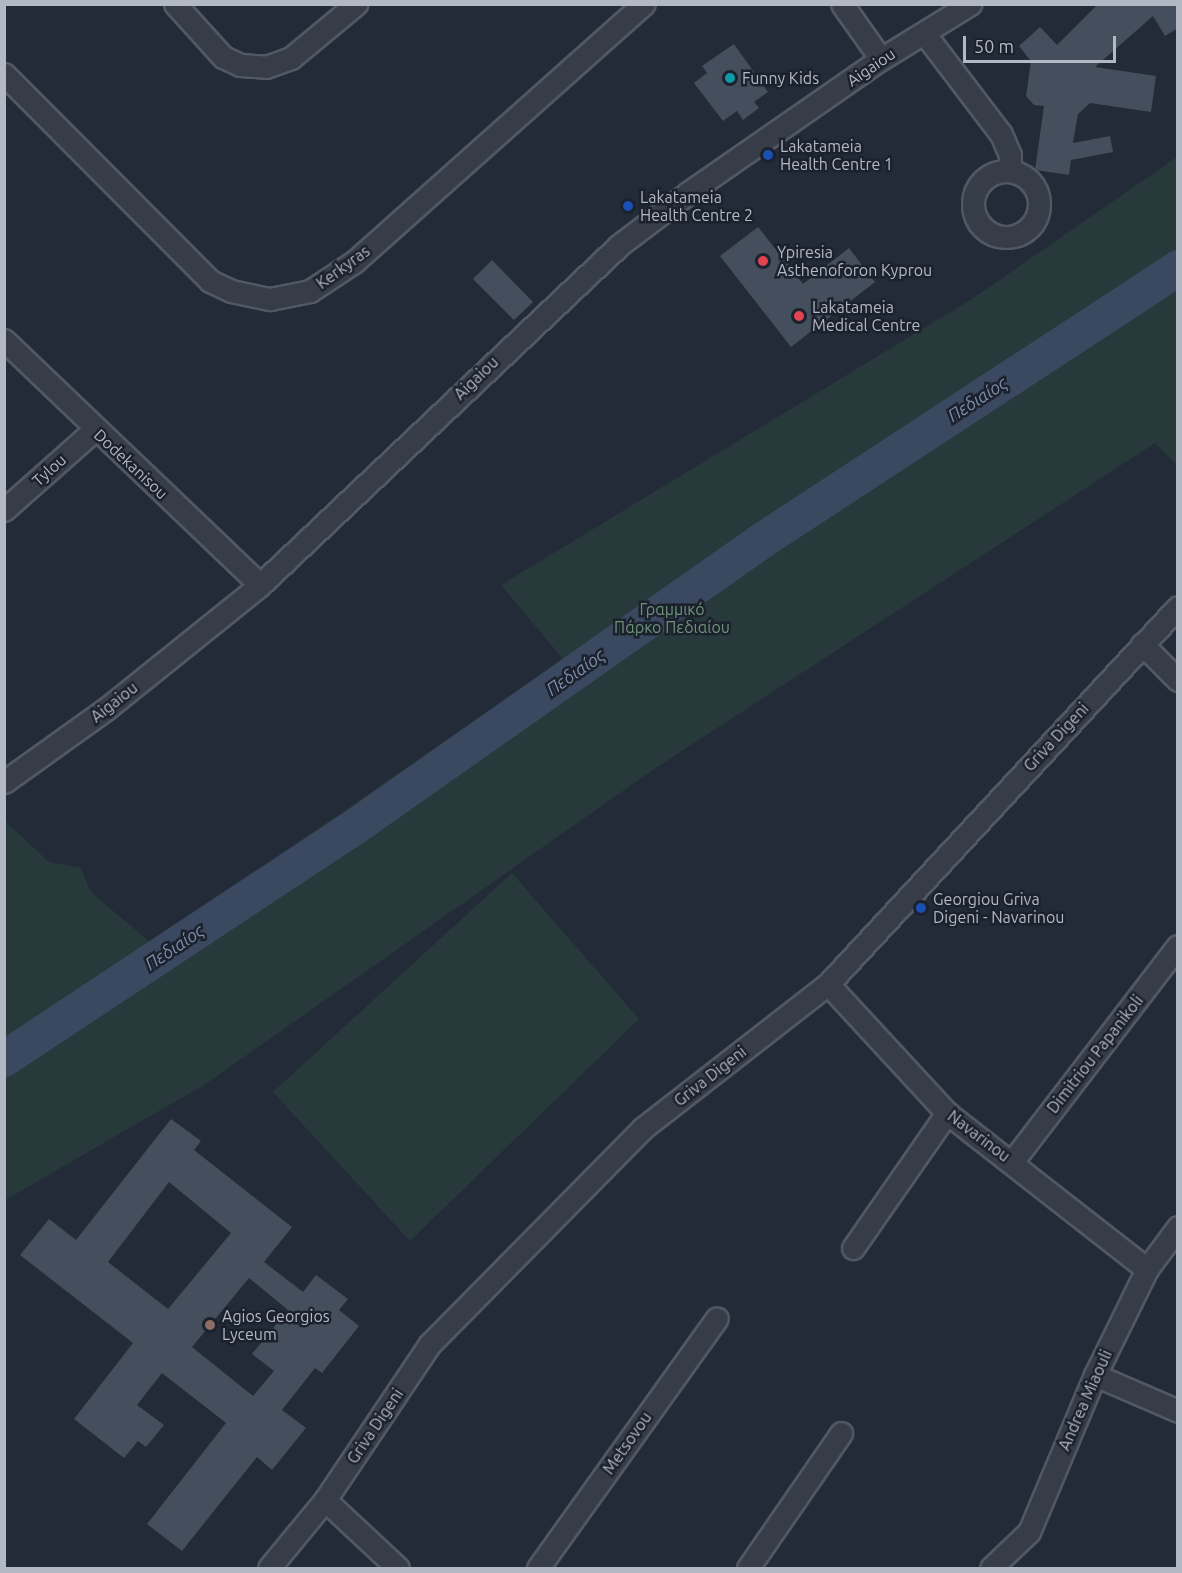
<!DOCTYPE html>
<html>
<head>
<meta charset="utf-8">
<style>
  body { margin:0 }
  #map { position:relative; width:1182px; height:1573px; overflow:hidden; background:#232b38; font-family:Ubuntu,sans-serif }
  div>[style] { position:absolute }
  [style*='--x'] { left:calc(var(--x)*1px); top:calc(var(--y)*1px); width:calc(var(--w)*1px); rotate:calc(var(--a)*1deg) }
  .green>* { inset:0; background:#28393b }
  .river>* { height:36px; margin:-18px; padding:0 18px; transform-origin:18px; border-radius:18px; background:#3a4860 }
  .building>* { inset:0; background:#454e5c }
  .roads { filter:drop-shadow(2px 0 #525863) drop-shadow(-2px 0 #525863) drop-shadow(0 2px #525863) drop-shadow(0 -2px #525863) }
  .minor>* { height:21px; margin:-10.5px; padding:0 10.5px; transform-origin:10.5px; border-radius:10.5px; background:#373d48 }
  .minor>.ring { margin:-10.5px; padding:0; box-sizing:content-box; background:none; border:21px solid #373d48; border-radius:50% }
  .dots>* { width:16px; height:16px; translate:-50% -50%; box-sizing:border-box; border:3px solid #1c222d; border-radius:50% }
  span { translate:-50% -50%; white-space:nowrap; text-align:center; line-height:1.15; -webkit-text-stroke:5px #1c222d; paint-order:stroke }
  .street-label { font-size:16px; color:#b2b8c4 }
  .poi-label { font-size:16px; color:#b2b8c4 }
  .left { translate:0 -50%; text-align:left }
  .park-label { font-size:16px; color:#6b9376 }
  .water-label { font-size:18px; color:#7c8daa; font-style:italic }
  .frame { position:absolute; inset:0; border:6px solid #b2b8c4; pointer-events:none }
  .scale { position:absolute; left:963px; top:36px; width:153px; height:27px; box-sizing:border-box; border:3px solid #b2b8c4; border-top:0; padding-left:8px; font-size:18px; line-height:21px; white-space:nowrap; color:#b2b8c4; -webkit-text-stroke:4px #1c222d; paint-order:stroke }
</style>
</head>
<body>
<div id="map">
  <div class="green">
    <div style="clip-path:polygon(1177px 157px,1177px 465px,1155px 443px,657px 767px,204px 1085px,5px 1200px,5px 821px,49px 862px,81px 868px,90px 891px,152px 944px,563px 659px,501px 585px,972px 299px)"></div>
    <div style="clip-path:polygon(512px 873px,639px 1019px,410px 1241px,273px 1092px)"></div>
  </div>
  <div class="river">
    <div style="--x:4;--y:1059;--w:434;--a:-33.5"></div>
    <div style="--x:366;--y:819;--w:489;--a:-35.1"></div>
    <div style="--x:766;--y:538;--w:493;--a:-33.2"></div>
  </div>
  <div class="building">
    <div style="clip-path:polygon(1098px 4px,1178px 4px,1178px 28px,1165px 36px,1153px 16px,1095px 67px,1156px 76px,1151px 112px,1090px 103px,1078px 114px,1073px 143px,1110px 136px,1113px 152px,1071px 160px,1069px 175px,1035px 170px,1044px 106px,1034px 105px,1026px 96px,1031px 61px,1019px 46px,1040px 27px,1057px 45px)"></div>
    <div style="clip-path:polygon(734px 44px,768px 92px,754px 102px,759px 108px,743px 120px,737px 111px,723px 121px,694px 83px,707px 73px,702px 66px)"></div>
    <div style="clip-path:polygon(758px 227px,803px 284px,849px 248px,875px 282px,791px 347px,720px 256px)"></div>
    <div style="clip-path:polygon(492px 260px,533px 302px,514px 320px,473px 279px)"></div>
    <div style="clip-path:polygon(evenodd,171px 1119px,201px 1141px,194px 1150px,292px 1227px,264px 1262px,303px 1292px,316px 1275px,348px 1299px,339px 1310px,359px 1326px,322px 1373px,315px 1368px,282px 1410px,306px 1428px,272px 1470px,257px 1457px,182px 1551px,147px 1524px,226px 1423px,162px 1373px,137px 1405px,164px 1425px,146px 1447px,138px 1441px,124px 1458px,74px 1419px,133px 1343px,20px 1255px,49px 1219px,76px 1240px,171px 1119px,169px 1182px,231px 1233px,168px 1309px,108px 1262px,169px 1182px,171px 1119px,249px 1278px,288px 1310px,252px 1354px,274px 1371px,253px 1396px,192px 1347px,249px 1278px)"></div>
  </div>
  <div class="roads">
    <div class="minor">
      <div style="--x:175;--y:4;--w:72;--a:47.8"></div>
      <div style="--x:223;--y:57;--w:19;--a:25"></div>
      <div style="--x:240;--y:65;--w:26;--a:4"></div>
      <div style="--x:266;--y:67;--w:27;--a:-20"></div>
      <div style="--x:291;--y:58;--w:85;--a:-39.7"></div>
      <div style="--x:842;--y:4;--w:67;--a:54.7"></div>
      <div style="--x:924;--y:33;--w:127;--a:52.7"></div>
      <div style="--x:1001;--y:134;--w:23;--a:67"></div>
      <div style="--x:1010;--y:155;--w:16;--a:90"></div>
      <div style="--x:4;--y:74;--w:292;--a:45.1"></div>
      <div style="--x:210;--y:281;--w:23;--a:25"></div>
      <div style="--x:231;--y:291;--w:40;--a:12"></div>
      <div style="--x:270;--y:299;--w:41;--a:-11.3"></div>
      <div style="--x:310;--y:291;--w:53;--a:-33.4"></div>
      <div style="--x:354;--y:262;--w:388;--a:-41.7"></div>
      <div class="ring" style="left:973px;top:171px;width:45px;height:45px"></div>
      <div style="--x:4;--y:340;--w:354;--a:43.7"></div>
      <div style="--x:4;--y:510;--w:120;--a:-41.6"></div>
      <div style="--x:1142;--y:644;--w:51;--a:45"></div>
      <div style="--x:4;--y:782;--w:125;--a:-35.6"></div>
      <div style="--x:106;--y:709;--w:198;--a:-38.8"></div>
      <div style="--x:260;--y:585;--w:493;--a:-43.4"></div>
      <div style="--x:618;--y:246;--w:88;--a:-37.1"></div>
      <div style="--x:688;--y:193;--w:235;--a:-34.8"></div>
      <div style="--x:881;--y:59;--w:105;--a:-31.7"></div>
      <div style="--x:828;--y:984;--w:176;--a:47.3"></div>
      <div style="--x:947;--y:1113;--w:254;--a:38"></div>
      <div style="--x:1012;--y:1162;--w:272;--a:-52.5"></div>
      <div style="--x:853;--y:1248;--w:165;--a:-55.2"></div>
      <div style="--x:1095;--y:1375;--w:90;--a:23.4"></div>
      <div style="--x:325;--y:1500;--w:100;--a:43"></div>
      <div style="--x:269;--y:1568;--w:88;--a:-50.5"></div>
      <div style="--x:325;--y:1500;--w:188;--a:-56.1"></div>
      <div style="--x:430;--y:1344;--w:303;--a:-45.4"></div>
      <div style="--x:643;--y:1128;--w:234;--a:-37.9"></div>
      <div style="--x:828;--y:984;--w:514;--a:-47.13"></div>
      <div style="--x:538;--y:1568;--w:307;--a:-54.4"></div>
      <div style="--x:748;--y:1568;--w:164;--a:-55.4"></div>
      <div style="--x:991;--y:1568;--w:52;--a:-43.5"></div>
      <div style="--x:1029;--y:1532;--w:170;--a:-67.2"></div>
      <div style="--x:1095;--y:1375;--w:118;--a:-63.9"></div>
      <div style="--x:1147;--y:1269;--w:52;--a:-53.6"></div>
    </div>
  </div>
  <div class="dots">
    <div style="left:730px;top:78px;background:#0f9aa8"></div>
    <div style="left:768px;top:155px;background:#1a4fb4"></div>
    <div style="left:628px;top:206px;background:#1a4fb4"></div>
    <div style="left:763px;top:261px;background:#e0444e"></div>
    <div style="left:799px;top:316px;background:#e0444e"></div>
    <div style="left:921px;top:908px;background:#1a4fb4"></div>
    <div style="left:210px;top:1325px;background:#8d6e63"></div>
  </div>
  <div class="street-label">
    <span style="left:871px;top:67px;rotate:-34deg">Aigaiou</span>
    <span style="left:343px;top:267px;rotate:-36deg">Kerkyras</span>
    <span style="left:476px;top:378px;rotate:-44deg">Aigaiou</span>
    <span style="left:131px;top:464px;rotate:43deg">Dodekanisou</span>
    <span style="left:49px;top:470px;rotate:-42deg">Tylou</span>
    <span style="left:114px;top:702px;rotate:-38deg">Aigaiou</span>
    <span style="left:1056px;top:737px;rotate:-47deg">Griva Digeni</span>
    <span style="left:1095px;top:1054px;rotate:-52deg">Dimitriou Papanikoli</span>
    <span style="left:710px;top:1076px;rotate:-38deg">Griva Digeni</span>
    <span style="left:979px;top:1136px;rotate:37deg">Navarinou</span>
    <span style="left:1085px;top:1400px;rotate:-66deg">Andrea Miaouli</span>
    <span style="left:375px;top:1426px;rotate:-56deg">Griva Digeni</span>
    <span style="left:627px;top:1443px;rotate:-55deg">Metsovou</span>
  </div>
  <div class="poi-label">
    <span class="left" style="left:742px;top:78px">Funny Kids</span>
    <span class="left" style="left:780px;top:155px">Lakatameia<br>Health Centre 1</span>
    <span class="left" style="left:640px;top:206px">Lakatameia<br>Health Centre 2</span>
    <span class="left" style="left:777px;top:261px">Ypiresia<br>Asthenoforon Kyprou</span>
    <span class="left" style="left:812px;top:316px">Lakatameia<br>Medical Centre</span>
    <span class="left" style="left:933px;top:908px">Georgiou Griva<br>Digeni - Navarinou</span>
    <span class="left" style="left:222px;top:1325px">Agios Georgios<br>Lyceum</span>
  </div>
  <div class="park-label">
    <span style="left:672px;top:618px">Γραμμικό<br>Πάρκο Πεδιαίου</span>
  </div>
  <div class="water-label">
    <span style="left:977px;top:399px;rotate:-33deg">Πεδιαίος</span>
    <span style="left:575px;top:672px;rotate:-35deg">Πεδιαίος</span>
    <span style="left:174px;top:947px;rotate:-34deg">Πεδιαίος</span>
  </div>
  <div class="frame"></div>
  <div class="scale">50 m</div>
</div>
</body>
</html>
